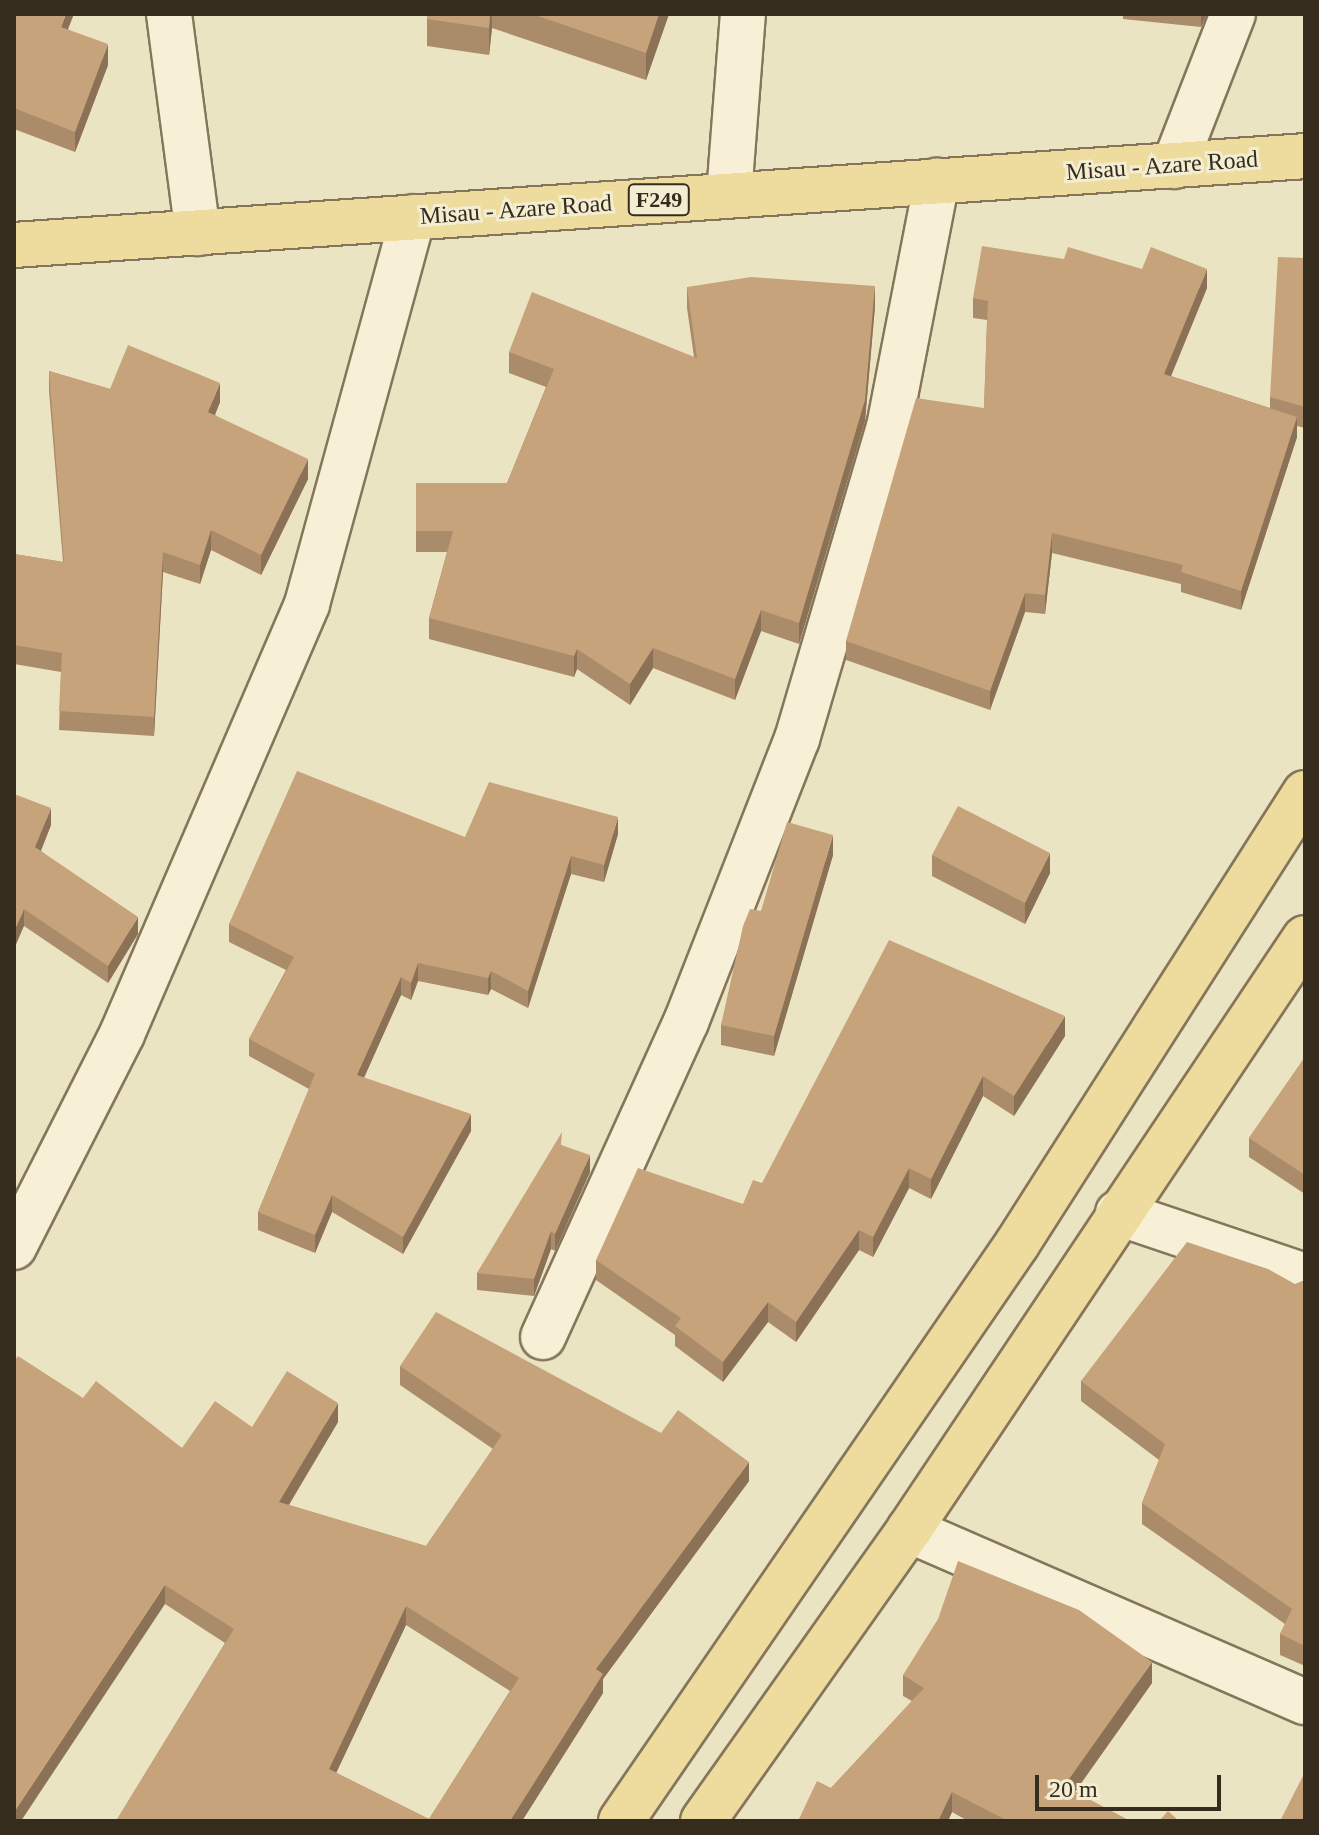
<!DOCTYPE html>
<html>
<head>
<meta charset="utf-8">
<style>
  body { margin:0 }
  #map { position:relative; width:1319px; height:1835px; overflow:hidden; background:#ebe4c3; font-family:Georgia,serif }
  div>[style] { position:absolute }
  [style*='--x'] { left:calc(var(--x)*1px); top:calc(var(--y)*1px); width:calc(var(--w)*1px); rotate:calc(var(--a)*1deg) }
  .roads { filter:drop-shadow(2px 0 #85765b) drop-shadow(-2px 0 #85765b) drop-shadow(0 2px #85765b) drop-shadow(0 -2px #85765b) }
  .street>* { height:44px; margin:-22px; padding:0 22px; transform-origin:22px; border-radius:22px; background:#f7f0d6 }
  .primary>* { height:44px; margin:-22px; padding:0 22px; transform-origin:22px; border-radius:22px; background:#eddc9d }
  .wall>* { inset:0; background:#ab8c6a }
  .shaded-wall>* { inset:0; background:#8b7256 }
  .building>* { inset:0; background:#c7a37b }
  span { translate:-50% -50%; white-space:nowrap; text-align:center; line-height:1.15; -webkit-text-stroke:6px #f3edd2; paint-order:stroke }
  .shield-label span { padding:2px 6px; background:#f3edd2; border:2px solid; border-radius:6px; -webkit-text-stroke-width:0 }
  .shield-label { font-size:22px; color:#352c1e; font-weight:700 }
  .street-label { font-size:24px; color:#352c1e }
  .frame { position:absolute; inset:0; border:16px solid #352c1e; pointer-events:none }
  .scale { position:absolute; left:1035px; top:1775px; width:186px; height:36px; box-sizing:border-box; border:4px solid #352c1e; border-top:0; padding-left:10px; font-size:24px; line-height:28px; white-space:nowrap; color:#352c1e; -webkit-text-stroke:6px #f3edd2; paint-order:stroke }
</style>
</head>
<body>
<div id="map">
  <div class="roads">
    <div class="street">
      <div style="--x:169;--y:14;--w:221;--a:82.5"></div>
      <div style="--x:1174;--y:166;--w:163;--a:-68.8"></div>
      <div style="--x:729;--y:195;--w:182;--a:-85.6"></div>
      <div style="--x:1118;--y:1213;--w:197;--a:18.6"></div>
      <div style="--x:14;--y:1247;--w:239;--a:-63.1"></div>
      <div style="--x:122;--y:1034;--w:468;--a:-66.7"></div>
      <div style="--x:307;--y:604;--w:401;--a:-74.7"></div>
      <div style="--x:543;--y:1337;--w:346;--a:-65.6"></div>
      <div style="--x:686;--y:1022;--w:304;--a:-68.6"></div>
      <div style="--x:797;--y:739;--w:325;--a:-73.6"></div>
      <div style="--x:889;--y:427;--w:251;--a:-79"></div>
      <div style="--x:909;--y:1530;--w:432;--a:23.5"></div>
    </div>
    <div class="primary">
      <div style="--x:14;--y:245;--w:1294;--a:-3.94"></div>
      <div style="--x:621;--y:1821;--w:700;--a:-55.54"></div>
      <div style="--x:1017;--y:1244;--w:535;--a:-57.44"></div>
      <div style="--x:703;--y:1821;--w:357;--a:-54.7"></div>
      <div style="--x:909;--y:1530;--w:712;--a:-56.22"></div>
    </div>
  </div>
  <div class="wall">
    <div style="clip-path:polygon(14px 14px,68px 29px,108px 65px,75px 152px,14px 129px)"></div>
    <div style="clip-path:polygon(427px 14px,669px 14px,646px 80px,492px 28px,489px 55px,427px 46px)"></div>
    <div style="clip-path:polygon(1123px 14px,1207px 14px,1201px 27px,1123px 19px)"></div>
    <div style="clip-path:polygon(1305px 258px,1305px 428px,1297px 426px,1297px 437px,1241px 610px,1181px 592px,1181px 584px,1052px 553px,1045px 614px,1025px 612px,990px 710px,846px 660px,846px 641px,984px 408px,987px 320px,973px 318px,973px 298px,1207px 288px,1171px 376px,1270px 408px,1270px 397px)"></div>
    <div style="clip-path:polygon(687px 287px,875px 306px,865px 421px,799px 644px,761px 631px,735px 700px,653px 668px,630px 705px,577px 669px,574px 677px,429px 639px,429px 618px,447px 552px,416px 552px,416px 483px,507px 483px,546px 387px,509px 373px,509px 352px,694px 357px,687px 308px)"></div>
    <div style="clip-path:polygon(49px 371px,110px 389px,220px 402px,215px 415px,308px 479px,261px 575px,211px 550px,200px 584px,163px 572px,154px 736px,59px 730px,61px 672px,14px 664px,14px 554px,63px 562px,49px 391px)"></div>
    <div style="clip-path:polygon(14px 794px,51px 825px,41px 851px,138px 934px,108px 983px,24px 926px)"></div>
    <div style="clip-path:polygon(618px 834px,604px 882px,571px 874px,528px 1008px,491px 989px,488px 995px,418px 981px,411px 1000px,401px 995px,364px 1078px,471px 1131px,403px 1254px,332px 1212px,315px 1253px,258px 1230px,258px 1212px,309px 1089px,249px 1056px,249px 1039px,286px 970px,229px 942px,229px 924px,465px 837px)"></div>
    <div style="clip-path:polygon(833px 855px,774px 1056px,721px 1045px,721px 1025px,761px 911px)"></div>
    <div style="clip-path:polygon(932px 855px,1050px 873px,1025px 924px,932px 876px)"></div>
    <div style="clip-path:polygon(1065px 1036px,1014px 1116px,983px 1096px,931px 1199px,909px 1188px,873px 1257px,859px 1250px,796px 1342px,768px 1322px,723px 1382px,675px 1346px,675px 1335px,596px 1280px,596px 1260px,743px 1204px,762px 1183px)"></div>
    <div style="clip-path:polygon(1305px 1057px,1305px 1194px,1249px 1157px,1249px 1138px)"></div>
    <div style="clip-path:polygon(562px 1145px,590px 1172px,555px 1251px,551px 1249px,534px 1296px,477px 1290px,477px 1273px)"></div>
    <div style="clip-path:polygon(1305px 1280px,1305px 1666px,1280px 1655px,1280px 1634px,1285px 1624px,1142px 1524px,1142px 1503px,1159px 1460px,1081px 1401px,1081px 1381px)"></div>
    <div style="clip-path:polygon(evenodd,400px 1366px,749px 1481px,603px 1679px,603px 1693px,522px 1821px,116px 1821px,225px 1643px,165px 1604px,83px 1398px,182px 1448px,252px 1427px,338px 1422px,289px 1505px,426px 1546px,493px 1449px,400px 1385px,400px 1366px,406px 1625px,510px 1691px,429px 1819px,336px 1773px,406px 1625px)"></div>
    <div style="clip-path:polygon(903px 1675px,1152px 1683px,1075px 1792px,1130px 1821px,968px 1821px,952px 1812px,948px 1821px,798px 1821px,831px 1788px,912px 1701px,903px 1696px)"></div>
  </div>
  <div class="shaded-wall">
    <div style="clip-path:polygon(66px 14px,74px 14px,61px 47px,61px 27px)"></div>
    <div style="clip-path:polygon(490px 14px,492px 14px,492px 28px,489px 55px,489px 28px)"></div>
    <div style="clip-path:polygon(659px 14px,669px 14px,646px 80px,646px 53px)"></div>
    <div style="clip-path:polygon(1201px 14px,1207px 14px,1201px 27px)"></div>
    <div style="clip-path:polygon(108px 44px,108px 65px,75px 152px,75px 132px)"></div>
    <div style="clip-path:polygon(1207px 269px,1207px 288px,1164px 393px,1164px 374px)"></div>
    <div style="clip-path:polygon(875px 286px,875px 306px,865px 421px,799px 644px,799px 623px)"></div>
    <div style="clip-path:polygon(220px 383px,220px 402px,208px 432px,208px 412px)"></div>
    <div style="clip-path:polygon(1297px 417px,1297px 437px,1241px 610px,1241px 591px)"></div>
    <div style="clip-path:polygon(308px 459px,308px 479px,261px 575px,261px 555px)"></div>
    <div style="clip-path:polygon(211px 530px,211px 550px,200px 584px,200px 565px)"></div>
    <div style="clip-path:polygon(1052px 533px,1052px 553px,1045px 614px,1045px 595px)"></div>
    <div style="clip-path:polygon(163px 552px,163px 572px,154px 736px,154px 717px)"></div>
    <div style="clip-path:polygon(1025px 593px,1025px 612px,990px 710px,990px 691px)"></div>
    <div style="clip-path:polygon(761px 610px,761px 631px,735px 700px,735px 679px)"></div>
    <div style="clip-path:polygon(653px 648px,653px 668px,630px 705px,630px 684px)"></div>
    <div style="clip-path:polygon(577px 649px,577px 669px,574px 677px,574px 656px)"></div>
    <div style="clip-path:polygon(51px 808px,51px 825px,35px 865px,35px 847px)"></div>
    <div style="clip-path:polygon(618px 817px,618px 834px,604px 882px,604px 865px)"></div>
    <div style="clip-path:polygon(833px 835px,833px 855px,774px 1056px,774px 1036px)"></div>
    <div style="clip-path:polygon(1050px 853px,1050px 873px,1025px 924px,1025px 903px)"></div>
    <div style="clip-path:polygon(571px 856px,571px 874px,528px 1008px,528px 991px)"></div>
    <div style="clip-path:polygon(24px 909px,24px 926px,14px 949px,14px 931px)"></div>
    <div style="clip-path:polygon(138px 917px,138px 934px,108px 983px,108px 966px)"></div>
    <div style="clip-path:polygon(418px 963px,418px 981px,411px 1000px,411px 983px)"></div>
    <div style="clip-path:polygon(491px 971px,491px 989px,488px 995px,488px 978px)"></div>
    <div style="clip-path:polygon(401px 977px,401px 995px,357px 1093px,357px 1075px)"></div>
    <div style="clip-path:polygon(1065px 1016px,1065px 1036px,1014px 1116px,1014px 1096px)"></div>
    <div style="clip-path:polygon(983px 1076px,983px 1096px,931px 1199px,931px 1179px)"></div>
    <div style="clip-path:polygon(471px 1114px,471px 1131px,403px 1254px,403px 1237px)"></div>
    <div style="clip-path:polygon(590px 1155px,590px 1172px,555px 1251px,555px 1234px)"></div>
    <div style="clip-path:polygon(909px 1168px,909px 1188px,873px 1257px,873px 1237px)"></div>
    <div style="clip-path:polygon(332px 1195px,332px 1212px,315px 1253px,315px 1235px)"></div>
    <div style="clip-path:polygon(859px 1230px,859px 1250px,796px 1342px,796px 1322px)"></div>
    <div style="clip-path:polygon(551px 1231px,551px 1249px,534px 1296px,534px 1279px)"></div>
    <div style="clip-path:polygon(768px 1302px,768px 1322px,723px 1382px,723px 1362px)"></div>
    <div style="clip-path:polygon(338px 1403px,338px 1422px,279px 1521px,279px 1502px)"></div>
    <div style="clip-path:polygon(749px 1462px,749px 1481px,603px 1679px,603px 1693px,522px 1821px,510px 1821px,596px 1669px)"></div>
    <div style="clip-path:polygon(165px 1585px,165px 1604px,21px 1821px,14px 1821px,14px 1812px)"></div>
    <div style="clip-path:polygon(406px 1606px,406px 1625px,329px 1788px,329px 1769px)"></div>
    <div style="clip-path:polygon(1152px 1662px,1152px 1683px,1064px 1807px,1064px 1786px)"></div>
    <div style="clip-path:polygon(952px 1792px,952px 1812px,948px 1821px,938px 1821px)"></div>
  </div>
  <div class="building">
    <div style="clip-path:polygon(14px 14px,66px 14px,61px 27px,108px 44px,75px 132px,14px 108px)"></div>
    <div style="clip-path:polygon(427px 14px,490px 14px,489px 28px,427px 19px)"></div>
    <div style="clip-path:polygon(532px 14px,659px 14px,646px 53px)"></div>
    <div style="clip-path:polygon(982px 246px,1064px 259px,1068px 247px,1142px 269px,1151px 247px,1207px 269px,1164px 374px,1297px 417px,1241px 591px,1181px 572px,1183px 565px,1052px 533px,1045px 595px,1025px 593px,990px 691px,846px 641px,916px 398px,984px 408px,988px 301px,973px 298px)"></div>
    <div style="clip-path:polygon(1278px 257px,1305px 258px,1305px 407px,1270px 397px)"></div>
    <div style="clip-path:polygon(751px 277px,875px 286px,865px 400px,799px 623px,761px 610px,735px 679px,653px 648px,630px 684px,577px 649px,574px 656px,429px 618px,453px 531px,416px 531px,416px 483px,507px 483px,554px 369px,509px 352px,532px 292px,697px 358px,687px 287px)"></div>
    <div style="clip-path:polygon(128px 345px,220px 383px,208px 412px,308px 459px,261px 555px,211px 530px,200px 565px,163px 552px,154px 717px,59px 711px,62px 653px,14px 645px,14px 554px,64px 562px,49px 371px,110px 389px)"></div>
    <div style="clip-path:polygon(297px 771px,465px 837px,489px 782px,618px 817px,604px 865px,571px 856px,528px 991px,491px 971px,488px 978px,418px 963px,411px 983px,401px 977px,357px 1075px,471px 1114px,403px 1237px,332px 1195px,315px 1235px,258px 1212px,315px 1074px,249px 1039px,294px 957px,229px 924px)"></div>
    <div style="clip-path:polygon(14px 794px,51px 808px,35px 847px,138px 917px,108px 966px,24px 909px,14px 931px)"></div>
    <div style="clip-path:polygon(958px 806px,1050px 853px,1025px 903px,932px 855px)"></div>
    <div style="clip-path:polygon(787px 822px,833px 835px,774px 1036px,721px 1025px,743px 926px,750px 909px,761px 911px)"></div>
    <div style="clip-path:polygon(889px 940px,1065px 1016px,1014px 1096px,983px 1076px,931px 1179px,909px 1168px,873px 1237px,859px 1230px,796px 1322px,768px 1302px,723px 1362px,675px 1326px,681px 1318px,596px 1260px,638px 1168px,743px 1204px,753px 1180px,762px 1183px)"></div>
    <div style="clip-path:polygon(1305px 1057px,1305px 1175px,1249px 1138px)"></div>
    <div style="clip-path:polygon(562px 1132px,561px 1145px,590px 1155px,555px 1234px,551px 1231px,534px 1279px,477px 1273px)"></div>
    <div style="clip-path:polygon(1187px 1242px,1268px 1269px,1295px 1284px,1305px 1280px,1305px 1646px,1280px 1634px,1292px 1609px,1142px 1503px,1165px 1444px,1081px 1381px)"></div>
    <div style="clip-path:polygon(evenodd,436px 1312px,661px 1433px,678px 1410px,749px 1462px,596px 1669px,603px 1674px,510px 1821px,116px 1821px,234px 1629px,165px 1585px,14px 1812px,14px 1361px,18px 1356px,83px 1398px,96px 1381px,182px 1448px,215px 1401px,252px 1427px,287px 1371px,338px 1403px,279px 1502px,426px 1546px,502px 1435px,400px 1366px,436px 1312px,406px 1606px,519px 1678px,429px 1819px,329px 1769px,406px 1606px)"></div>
    <div style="clip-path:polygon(958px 1561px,1079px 1610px,1152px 1662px,1064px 1786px,1130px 1821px,1008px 1821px,952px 1792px,938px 1821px,798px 1821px,817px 1781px,831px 1788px,924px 1688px,903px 1675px,938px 1619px)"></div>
    <div style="clip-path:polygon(1305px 1772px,1305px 1821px,1280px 1821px)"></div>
    <div style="clip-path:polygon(1168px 1811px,1179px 1821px,1159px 1821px)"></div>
  </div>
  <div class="shield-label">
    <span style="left:659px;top:200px">F249</span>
  </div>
  <div class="street-label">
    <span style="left:1162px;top:166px;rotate:-4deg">Misau - Azare Road</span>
    <span style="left:516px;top:210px;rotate:-4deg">Misau - Azare Road</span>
  </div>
  <div class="frame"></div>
  <div class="scale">20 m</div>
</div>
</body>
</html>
